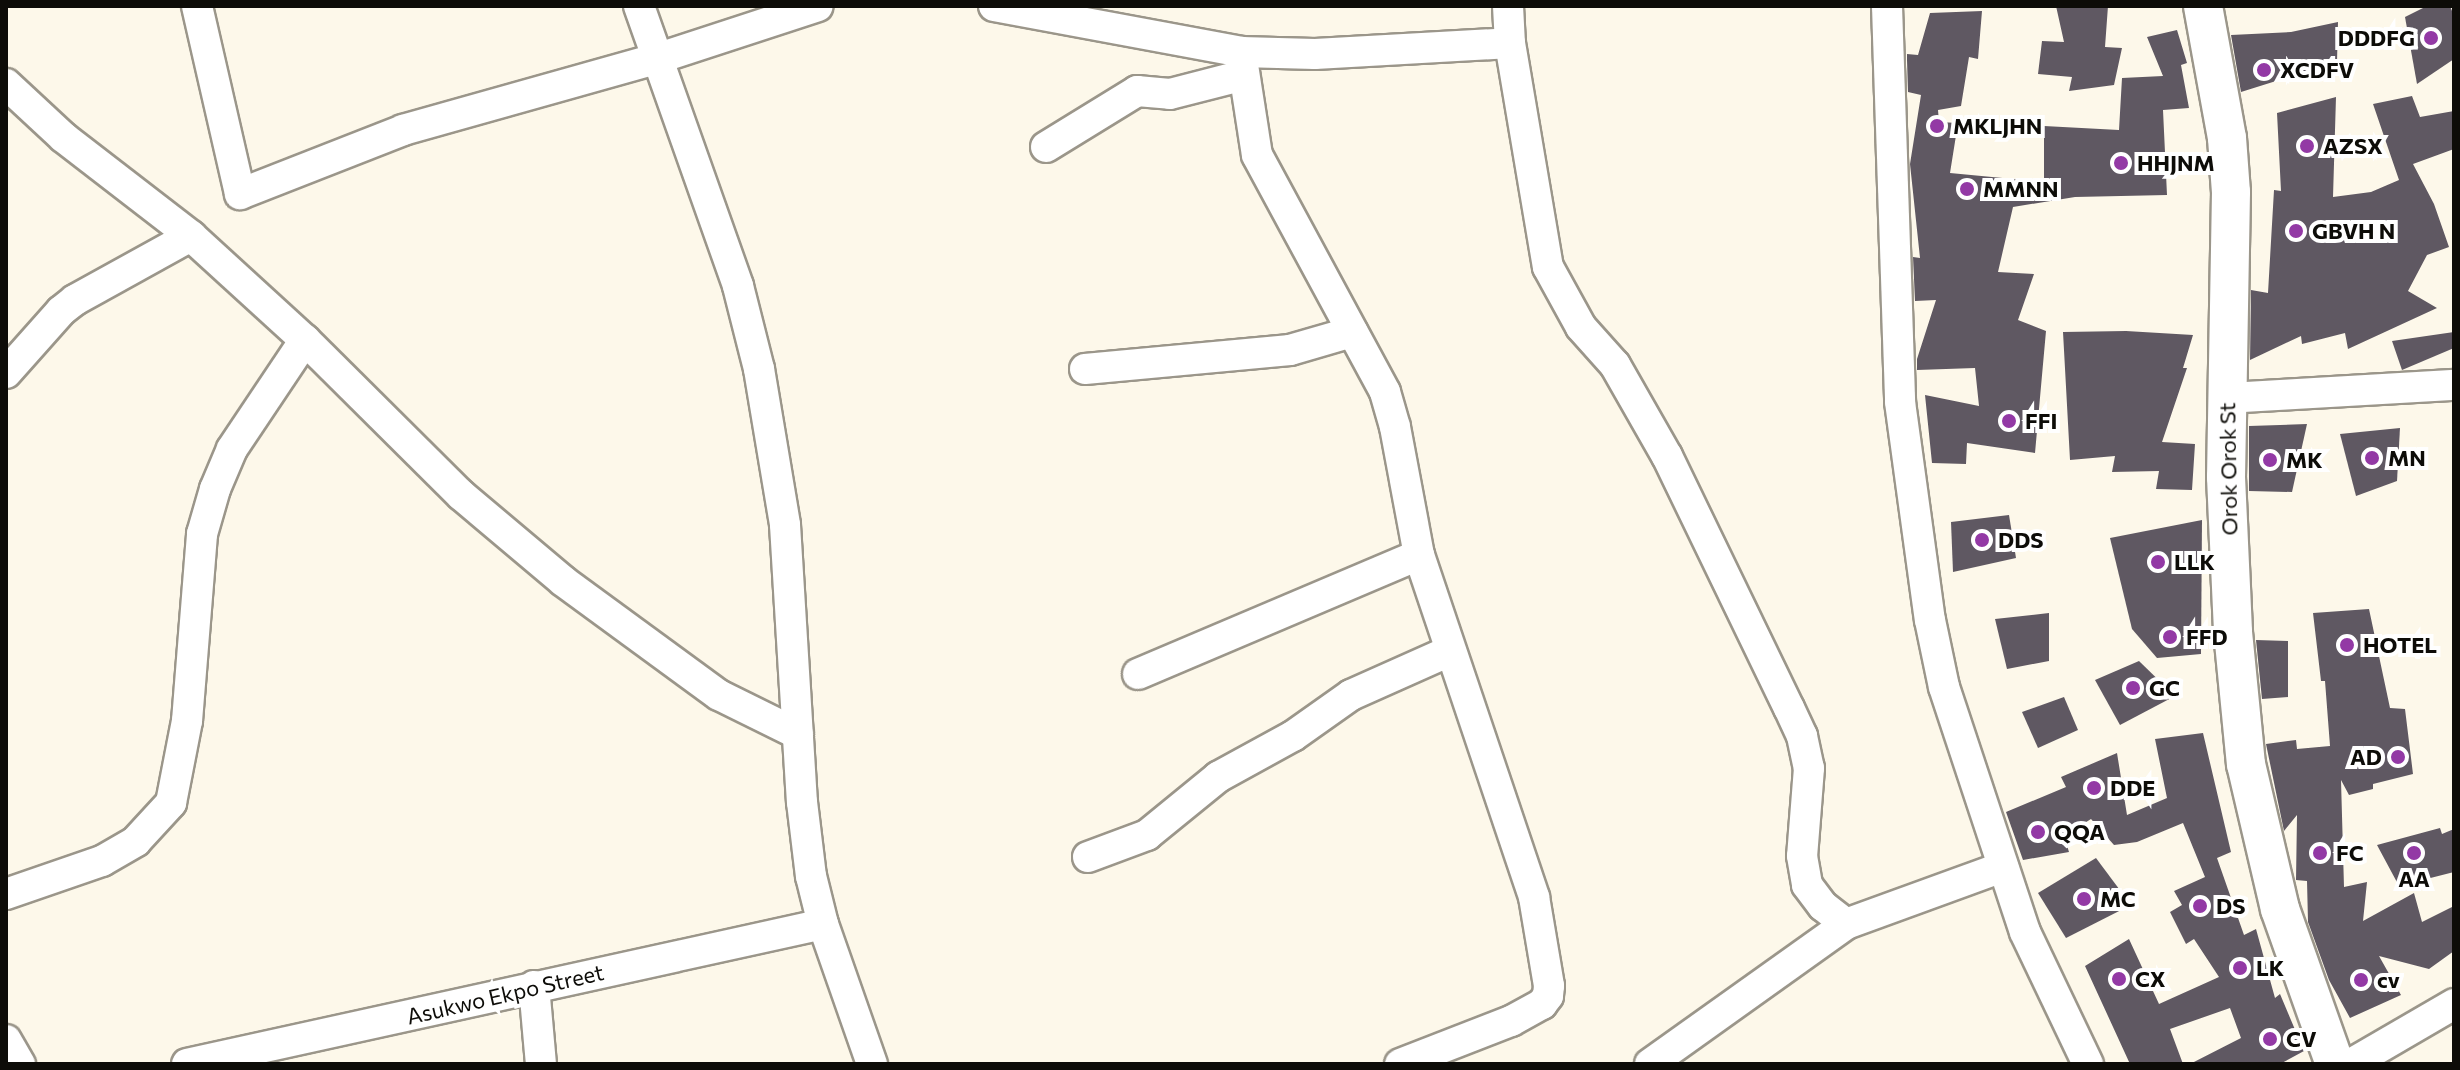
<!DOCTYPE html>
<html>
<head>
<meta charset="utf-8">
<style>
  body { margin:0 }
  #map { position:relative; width:2460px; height:1070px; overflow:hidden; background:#fdf8ea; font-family:Commissioner,sans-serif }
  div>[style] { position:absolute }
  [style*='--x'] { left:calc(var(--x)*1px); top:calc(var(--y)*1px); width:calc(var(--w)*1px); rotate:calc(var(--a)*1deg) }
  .building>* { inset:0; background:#5f5862 }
  .roads { filter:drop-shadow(2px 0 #9b968a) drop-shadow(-2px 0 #9b968a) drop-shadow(0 2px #9b968a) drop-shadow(0 -2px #9b968a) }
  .minor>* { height:30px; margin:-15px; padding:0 15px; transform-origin:15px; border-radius:15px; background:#fff }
  .major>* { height:38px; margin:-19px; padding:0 19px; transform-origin:19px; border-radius:19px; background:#fff }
  .dots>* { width:22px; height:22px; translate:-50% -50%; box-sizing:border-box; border:4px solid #fff; border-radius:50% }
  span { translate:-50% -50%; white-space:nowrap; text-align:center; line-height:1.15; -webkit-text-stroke:8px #fff; paint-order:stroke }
  .poi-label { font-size:22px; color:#0d0c08; font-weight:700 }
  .right { translate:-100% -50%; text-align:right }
  .left { translate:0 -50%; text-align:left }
  .street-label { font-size:22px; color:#0d0c08 }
  .frame { position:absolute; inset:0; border:8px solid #0d0c08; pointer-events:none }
</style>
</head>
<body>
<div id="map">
  <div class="building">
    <div style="clip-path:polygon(2056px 6px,2108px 6px,2105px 47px,2122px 48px,2114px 85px,2069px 91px,2072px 77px,2038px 74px,2042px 41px,2064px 42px)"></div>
    <div style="clip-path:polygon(2427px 6px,2450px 6px,2454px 16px,2454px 59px,2417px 84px,2405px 17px)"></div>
    <div style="clip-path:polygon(1982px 11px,1978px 59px,1969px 57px,1961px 106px,1938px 110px,1939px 122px,1958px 123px,1950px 173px,2044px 182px,2044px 126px,2119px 130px,2122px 78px,2163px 76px,2147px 37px,2177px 30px,2187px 63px,2181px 65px,2189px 108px,2163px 110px,2167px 195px,2075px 197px,2013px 207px,1998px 272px,2034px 274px,2018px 320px,2046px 331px,2035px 453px,1967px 443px,1966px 464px,1932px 463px,1925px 395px,1979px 406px,1975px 368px,1917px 370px,1917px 359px,1936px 300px,1915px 301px,1913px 257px,1920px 258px,1910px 164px,1921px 95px,1908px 92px,1907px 60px,1907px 54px,1918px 55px,1930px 13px)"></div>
    <div style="clip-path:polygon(2338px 22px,2337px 62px,2241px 92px,2231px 35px,2291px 32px)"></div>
    <div style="clip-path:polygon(2412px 96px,2420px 117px,2454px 111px,2454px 149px,2413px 164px,2434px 204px,2449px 247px,2427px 255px,2408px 291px,2437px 308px,2348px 349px,2345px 333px,2302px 344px,2301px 336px,2250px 360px,2251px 290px,2268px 293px,2274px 190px,2281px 191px,2277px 113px,2336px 97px,2333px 197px,2371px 192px,2399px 180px,2373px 104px)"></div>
    <div style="clip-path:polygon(2126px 331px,2193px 335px,2183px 368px,2187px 368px,2162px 442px,2195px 444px,2192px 490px,2156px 489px,2159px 471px,2112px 472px,2115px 456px,2070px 460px,2063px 332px)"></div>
    <div style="clip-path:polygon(2454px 332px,2454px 348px,2402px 370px,2392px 341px)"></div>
    <div style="clip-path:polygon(2307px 424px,2292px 492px,2249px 491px,2249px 426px)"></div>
    <div style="clip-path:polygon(2400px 428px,2397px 481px,2356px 496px,2340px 434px)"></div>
    <div style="clip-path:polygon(2009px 515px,2016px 558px,1953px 572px,1951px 522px)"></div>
    <div style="clip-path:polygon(2202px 520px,2201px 654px,2157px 658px,2132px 629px,2110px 538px)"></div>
    <div style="clip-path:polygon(2369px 609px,2390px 708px,2405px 709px,2413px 774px,2373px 784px,2373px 789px,2349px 795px,2341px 780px,2344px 887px,2367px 882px,2363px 921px,2414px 893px,2422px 922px,2454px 906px,2454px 951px,2429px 969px,2379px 956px,2401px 995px,2350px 1018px,2329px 980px,2308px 922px,2307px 881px,2296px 880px,2297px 815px,2284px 831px,2266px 744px,2296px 740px,2297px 749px,2330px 746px,2325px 681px,2321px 681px,2313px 613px)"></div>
    <div style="clip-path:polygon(2049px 613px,2049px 661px,2007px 669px,1995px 619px)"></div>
    <div style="clip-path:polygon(2256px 640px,2288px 641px,2288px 697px,2262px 699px)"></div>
    <div style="clip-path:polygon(2139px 661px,2175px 696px,2120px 725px,2095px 680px)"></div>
    <div style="clip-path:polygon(2064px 697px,2078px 730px,2038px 748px,2022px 712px)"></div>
    <div style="clip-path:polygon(2203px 733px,2231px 852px,2217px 858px,2244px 935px,2256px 929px,2275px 998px,2280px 994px,2304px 1051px,2280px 1064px,2190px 1064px,2241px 1038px,2230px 1008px,2170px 1029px,2183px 1064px,2130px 1064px,2085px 966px,2129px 939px,2159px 1004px,2219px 977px,2194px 939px,2186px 944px,2170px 912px,2182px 905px,2174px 891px,2205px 877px,2183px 823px,2137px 842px,2114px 845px,2091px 819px,2064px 836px,2069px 852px,2023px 860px,2006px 812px,2066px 787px,2061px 777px,2117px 753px,2127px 815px,2167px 798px,2155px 739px)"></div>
    <div style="clip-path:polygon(2440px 828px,2442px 834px,2454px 829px,2454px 872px,2399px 886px,2377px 845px)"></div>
    <div style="clip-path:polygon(2096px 858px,2131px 905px,2066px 938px,2038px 893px)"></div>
  </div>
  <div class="roads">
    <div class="minor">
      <div style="--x:197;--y:6;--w:193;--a:77.1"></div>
      <div style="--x:240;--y:194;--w:175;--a:-21.4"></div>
      <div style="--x:403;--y:130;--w:263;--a:-15.7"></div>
      <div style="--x:656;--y:59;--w:170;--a:-18.1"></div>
      <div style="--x:639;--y:6;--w:297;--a:70.5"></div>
      <div style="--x:738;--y:286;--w:86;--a:75.8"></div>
      <div style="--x:759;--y:369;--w:158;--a:80.5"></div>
      <div style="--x:785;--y:525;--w:278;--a:86.5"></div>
      <div style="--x:802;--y:802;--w:75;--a:83.1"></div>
      <div style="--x:811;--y:876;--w:49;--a:76"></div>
      <div style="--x:823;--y:924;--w:148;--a:70.7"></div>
      <div style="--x:994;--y:6;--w:251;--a:10.5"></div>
      <div style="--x:1241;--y:52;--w:74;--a:1.5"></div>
      <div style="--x:1315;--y:54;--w:195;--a:-3.2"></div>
      <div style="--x:1508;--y:6;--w:37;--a:87"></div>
      <div style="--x:1510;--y:43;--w:227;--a:80.4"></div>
      <div style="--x:1548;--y:267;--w:68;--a:61.2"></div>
      <div style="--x:1581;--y:327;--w:51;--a:48.2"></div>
      <div style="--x:1615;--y:365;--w:105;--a:60.3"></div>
      <div style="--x:1667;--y:456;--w:280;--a:64.2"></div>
      <div style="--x:1789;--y:708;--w:31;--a:65"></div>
      <div style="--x:1802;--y:736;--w:33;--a:78"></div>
      <div style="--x:1809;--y:768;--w:88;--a:94.5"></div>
      <div style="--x:1802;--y:856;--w:29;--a:80"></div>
      <div style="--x:1807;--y:885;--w:26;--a:53"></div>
      <div style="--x:1823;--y:906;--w:29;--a:38"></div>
      <div style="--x:1887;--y:6;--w:396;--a:88.1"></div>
      <div style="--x:1900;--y:402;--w:220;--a:82.2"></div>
      <div style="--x:1930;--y:620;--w:68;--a:78.2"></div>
      <div style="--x:1944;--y:687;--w:258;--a:71.7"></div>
      <div style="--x:2025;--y:932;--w:146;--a:64.5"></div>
      <div style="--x:1241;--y:52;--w:104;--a:81.2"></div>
      <div style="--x:1257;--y:155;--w:269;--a:61.6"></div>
      <div style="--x:1385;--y:392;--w:36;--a:74"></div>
      <div style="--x:1395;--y:427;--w:130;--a:79.4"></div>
      <div style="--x:1419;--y:555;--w:361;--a:71.4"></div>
      <div style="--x:1534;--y:897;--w:90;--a:80.4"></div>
      <div style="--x:1549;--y:986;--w:10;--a:96"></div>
      <div style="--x:1548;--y:996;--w:10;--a:127"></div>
      <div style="--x:1542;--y:1004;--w:35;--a:151"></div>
      <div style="--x:1511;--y:1021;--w:119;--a:158.8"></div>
      <div style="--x:6;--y:84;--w:78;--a:42.9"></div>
      <div style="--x:63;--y:137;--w:162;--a:37.7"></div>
      <div style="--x:191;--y:236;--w:154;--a:42.4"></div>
      <div style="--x:305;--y:340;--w:220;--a:44.8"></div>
      <div style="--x:461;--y:495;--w:133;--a:40.1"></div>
      <div style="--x:563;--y:581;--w:193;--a:36.2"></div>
      <div style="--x:719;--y:695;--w:88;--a:26.3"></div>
      <div style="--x:1046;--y:147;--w:107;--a:-31.6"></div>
      <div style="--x:1137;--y:91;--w:33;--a:5"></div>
      <div style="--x:1170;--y:94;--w:76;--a:-14.4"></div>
      <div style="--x:1085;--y:369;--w:206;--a:-5.3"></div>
      <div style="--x:1290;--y:350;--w:65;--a:-16.2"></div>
      <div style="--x:6;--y:373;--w:83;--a:-48.4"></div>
      <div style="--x:61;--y:311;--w:18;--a:-38"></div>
      <div style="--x:75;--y:300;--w:132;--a:-28.9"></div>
      <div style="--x:2227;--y:398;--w:227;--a:-3.3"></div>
      <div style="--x:1138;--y:674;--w:305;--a:-23"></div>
      <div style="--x:1088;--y:857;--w:63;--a:-20.4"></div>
      <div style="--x:1147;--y:835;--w:92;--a:-39.2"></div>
      <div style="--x:1218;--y:777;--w:85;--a:-28.7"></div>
      <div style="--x:1293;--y:736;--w:71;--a:-35.3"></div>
      <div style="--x:1351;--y:695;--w:108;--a:-24"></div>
      <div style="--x:6;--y:894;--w:102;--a:-19"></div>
      <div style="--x:102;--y:861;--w:39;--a:-30"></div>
      <div style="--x:136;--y:841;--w:52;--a:-47.4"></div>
      <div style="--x:171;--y:803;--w:84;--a:-79"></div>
      <div style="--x:187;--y:721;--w:188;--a:-85.4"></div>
      <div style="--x:202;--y:534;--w:47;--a:-73.9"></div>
      <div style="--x:215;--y:489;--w:43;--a:-67"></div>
      <div style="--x:232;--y:449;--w:131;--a:-56.2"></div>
      <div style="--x:534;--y:986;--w:78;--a:84.9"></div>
      <div style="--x:6;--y:1040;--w:28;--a:60"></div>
      <div style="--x:187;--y:1064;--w:651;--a:-12.41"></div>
      <div style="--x:1650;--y:1064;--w:241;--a:-35.5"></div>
      <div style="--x:1846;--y:924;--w:167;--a:-20"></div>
      <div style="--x:2351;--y:1064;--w:119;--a:-30.2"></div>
    </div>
    <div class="major">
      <div style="--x:2203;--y:6;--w:134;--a:79.7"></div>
      <div style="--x:2227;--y:138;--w:54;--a:85.8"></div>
      <div style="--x:2231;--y:192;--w:285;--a:91"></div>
      <div style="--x:2226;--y:477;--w:155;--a:87.4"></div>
      <div style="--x:2233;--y:632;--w:133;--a:84.4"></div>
      <div style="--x:2246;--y:764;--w:149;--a:76.8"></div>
      <div style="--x:2280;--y:909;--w:164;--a:70.5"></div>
    </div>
  </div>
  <div class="dots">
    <div style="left:2431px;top:38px;background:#9339a5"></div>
    <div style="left:2264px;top:70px;background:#9339a5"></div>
    <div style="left:1937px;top:126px;background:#9339a5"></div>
    <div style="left:2307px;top:146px;background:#9339a5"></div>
    <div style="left:2121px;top:163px;background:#9339a5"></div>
    <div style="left:1967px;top:189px;background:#9339a5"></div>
    <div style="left:2296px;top:231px;background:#9339a5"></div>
    <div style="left:2009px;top:421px;background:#9339a5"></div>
    <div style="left:2372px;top:458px;background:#9339a5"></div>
    <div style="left:2270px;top:460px;background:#9339a5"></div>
    <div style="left:1982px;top:540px;background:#9339a5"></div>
    <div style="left:2158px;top:562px;background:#9339a5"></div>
    <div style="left:2170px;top:637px;background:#9339a5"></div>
    <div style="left:2347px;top:645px;background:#9339a5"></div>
    <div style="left:2133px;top:688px;background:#9339a5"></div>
    <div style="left:2398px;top:757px;background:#9339a5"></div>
    <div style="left:2094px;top:788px;background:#9339a5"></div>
    <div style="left:2038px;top:832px;background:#9339a5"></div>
    <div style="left:2320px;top:853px;background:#9339a5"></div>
    <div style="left:2414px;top:853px;background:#9339a5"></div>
    <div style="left:2084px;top:899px;background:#9339a5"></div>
    <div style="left:2200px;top:906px;background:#9339a5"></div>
    <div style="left:2240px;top:968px;background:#9339a5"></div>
    <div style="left:2119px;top:979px;background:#9339a5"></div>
    <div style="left:2361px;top:980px;background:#9339a5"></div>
    <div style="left:2270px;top:1039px;background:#9339a5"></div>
  </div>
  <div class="poi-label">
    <span class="right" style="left:2415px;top:38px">DDDFG</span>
    <span class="left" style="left:2280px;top:70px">XCDFV</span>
    <span class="left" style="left:1953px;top:126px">MKLJHN</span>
    <span class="left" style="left:2323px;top:146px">AZSX</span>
    <span class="left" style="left:2137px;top:163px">HHJNM</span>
    <span class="left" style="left:1983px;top:189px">MMNN</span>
    <span class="left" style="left:2312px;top:231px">GBVH N</span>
    <span class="left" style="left:2025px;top:421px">FFI</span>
    <span class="left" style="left:2388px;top:458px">MN</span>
    <span class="left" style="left:2286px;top:460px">MK</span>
    <span class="left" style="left:1998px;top:540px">DDS</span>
    <span class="left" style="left:2174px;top:562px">LLK</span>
    <span class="left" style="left:2186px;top:637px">FFD</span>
    <span class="left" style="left:2363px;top:645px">HOTEL</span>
    <span class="left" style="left:2149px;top:688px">GC</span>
    <span class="right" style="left:2382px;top:757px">AD</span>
    <span class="left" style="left:2110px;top:788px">DDE</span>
    <span class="left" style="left:2054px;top:832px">QQA</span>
    <span class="left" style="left:2336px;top:853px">FC</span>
    <span style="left:2414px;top:879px">AA</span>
    <span class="left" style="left:2100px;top:899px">MC</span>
    <span class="left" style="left:2216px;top:906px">DS</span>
    <span class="left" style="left:2256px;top:968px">LK</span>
    <span class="left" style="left:2135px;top:979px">CX</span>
    <span class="left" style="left:2377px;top:980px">cv</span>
    <span class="left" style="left:2286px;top:1039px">CV</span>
  </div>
  <div class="street-label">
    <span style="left:2228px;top:469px;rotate:-91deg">Orok Orok St</span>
    <span style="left:505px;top:994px;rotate:-13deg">Asukwo Ekpo Street</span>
  </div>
  <div class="frame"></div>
</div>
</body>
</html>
